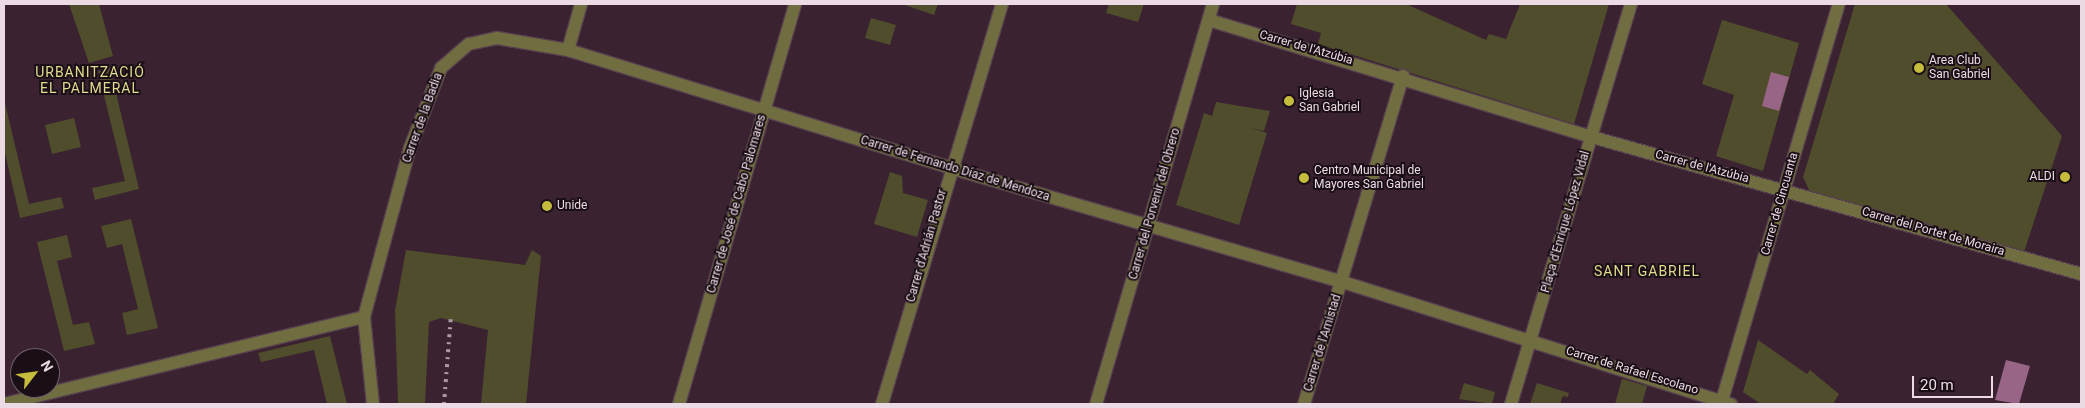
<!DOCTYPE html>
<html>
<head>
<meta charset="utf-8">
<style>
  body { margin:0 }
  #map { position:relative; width:2085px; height:408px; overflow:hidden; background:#3a2231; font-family:Roboto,sans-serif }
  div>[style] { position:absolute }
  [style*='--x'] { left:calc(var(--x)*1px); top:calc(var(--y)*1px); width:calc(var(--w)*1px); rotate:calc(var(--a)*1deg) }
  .green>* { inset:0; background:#4f4d2c }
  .water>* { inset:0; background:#996586 }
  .roads { filter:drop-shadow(1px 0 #563f4e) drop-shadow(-1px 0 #563f4e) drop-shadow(0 1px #563f4e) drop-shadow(0 -1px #563f4e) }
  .minor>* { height:12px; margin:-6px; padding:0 6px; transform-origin:6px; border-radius:6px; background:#706d40 }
  .rail>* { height:4px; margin-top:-2px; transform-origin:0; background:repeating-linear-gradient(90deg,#ad99a5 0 2.5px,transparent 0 7.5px) }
  .dots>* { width:14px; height:14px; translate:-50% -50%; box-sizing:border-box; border:2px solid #1a0f16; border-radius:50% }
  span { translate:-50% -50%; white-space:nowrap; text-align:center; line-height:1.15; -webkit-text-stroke:4px #1a0f16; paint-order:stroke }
  .street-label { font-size:12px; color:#ecdae4 }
  .poi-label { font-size:12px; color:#ecdae4 }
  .left { translate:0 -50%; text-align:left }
  .right { translate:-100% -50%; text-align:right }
  .neighbourhood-label { font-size:14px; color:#e0db8d; letter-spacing:1px }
  .frame { position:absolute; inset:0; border:5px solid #ecdae4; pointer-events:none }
  .north { position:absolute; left:10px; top:348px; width:50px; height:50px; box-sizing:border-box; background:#1a0f16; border:1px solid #6e6068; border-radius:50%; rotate:60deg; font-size:14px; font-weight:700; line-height:20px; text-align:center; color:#ecdae4 }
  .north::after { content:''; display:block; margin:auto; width:18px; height:22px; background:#c5bc3d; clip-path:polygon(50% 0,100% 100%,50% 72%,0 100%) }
  .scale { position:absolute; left:1912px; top:376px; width:81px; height:22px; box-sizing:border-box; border:2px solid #ecdae4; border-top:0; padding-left:6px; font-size:15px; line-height:18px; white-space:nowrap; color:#ecdae4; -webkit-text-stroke:4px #1a0f16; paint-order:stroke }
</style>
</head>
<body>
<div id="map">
  <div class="green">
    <div style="clip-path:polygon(69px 4px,99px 4px,113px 56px,89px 63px)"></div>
    <div style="clip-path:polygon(902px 4px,938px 4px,934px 15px)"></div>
    <div style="clip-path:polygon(1109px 4px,1144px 4px,1138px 22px,1106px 13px)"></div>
    <div style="clip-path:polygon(1297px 4px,1406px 4px,1486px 40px,1489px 34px,1506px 39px,1520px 4px,1609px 4px,1574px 124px,1318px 44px,1321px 33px,1291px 24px)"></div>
    <div style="clip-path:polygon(1855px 4px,1946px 4px,2062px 136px,2024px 252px,1810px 192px,1803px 177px)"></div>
    <div style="clip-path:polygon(871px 18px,896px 25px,890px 45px,865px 38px)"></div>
    <div style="clip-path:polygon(1722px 20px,1799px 43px,1763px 171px,1716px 156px,1734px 95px,1702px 84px)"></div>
    <div style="clip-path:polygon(110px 68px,139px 189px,95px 200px,92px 188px,125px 181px,98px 71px)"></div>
    <div style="clip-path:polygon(4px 99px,29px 204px,61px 197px,64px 208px,20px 218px,4px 149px)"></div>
    <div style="clip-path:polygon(1216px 102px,1270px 111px,1264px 131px,1251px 128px,1267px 133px,1239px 225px,1176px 205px,1204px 113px,1212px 116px)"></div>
    <div style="clip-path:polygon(74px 118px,81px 147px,52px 154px,45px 125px)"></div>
    <div style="clip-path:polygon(890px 172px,902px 176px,903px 193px,928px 200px,917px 237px,874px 224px)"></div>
    <div style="clip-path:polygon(131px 219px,158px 328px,127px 335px,122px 313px,138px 309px,122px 244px,107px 248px,101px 226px)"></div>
    <div style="clip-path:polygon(67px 235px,72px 257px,57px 261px,73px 325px,89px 322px,95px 344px,64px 351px,37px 242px)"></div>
    <div style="clip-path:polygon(406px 250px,525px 265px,532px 250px,541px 256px,526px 404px,481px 404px,488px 330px,441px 318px,429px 322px,425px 404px,398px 404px,395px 310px)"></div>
    <div style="clip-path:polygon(330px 336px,347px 404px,327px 404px,314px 350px,261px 362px,258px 353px)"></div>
    <div style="clip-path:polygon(1758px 340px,1807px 374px,1810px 370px,1839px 394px,1833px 404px,1761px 404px,1743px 392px)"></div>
    <div style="clip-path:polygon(1622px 379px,1647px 386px,1642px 404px,1615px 404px)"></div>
    <div style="clip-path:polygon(1464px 383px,1495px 392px,1492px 404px,1459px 399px)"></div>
    <div style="clip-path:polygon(1537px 383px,1569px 393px,1568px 397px,1563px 396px,1560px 404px,1530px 404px)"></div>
  </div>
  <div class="water">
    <div style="clip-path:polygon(1771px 72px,1789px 77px,1779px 111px,1762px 106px)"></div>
    <div style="clip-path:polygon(2006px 360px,2030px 366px,2019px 404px,1995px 400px)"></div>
  </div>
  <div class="roads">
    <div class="minor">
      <div style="--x:1209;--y:20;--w:400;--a:17"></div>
      <div style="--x:1592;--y:137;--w:508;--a:15.65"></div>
      <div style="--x:568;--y:50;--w:48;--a:-74.2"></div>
      <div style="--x:4;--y:404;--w:370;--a:-13.6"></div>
      <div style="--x:373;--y:404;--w:87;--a:-95.9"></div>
      <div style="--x:364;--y:317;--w:175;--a:-74.8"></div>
      <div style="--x:410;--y:148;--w:86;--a:-68.8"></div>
      <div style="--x:441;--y:68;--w:37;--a:-41"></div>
      <div style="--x:469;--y:44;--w:29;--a:-12"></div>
      <div style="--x:497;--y:38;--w:72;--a:9.6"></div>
      <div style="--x:568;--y:50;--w:414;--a:17.1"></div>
      <div style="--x:964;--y:172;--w:395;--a:16.2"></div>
      <div style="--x:1343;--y:282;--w:407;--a:17.5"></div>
      <div style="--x:679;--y:404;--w:416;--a:-73.8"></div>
      <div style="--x:882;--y:404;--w:418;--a:-73.3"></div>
      <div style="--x:1096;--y:404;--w:417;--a:-73.7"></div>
      <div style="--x:1304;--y:404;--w:343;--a:-73.2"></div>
      <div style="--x:1511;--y:404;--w:418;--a:-73.3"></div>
      <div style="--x:1721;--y:404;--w:417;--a:-73.6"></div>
    </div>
  </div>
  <div class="rail">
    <div style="--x:444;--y:404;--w:89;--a:-85.5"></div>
  </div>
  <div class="dots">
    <div style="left:1919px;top:68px;background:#c5bc3d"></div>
    <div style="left:1289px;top:101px;background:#c5bc3d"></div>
    <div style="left:2065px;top:177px;background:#c5bc3d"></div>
    <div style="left:1304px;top:178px;background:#c5bc3d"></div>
    <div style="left:547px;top:206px;background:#c5bc3d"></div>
  </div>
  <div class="street-label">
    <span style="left:1306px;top:48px;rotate:16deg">Carrer de l'Atzúbia</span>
    <span style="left:423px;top:118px;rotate:-70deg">Carrer de la Badia</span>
    <span style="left:1702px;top:167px;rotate:15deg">Carrer de l'Atzúbia</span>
    <span style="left:955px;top:169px;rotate:17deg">Carrer de Fernando Díaz de Mendoza</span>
    <span style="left:737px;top:204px;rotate:-74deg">Carrer de José de Cabo Palomares</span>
    <span style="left:1155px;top:204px;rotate:-74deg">Carrer del Porvenir del Obrero</span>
    <span style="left:1780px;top:204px;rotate:-74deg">Carrer de Cincuanta</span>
    <span style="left:1566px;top:222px;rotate:-74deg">Plaça d'Enrique López Vidal</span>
    <span style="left:1933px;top:232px;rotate:16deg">Carrer del Portet de Moraira</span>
    <span style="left:927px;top:246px;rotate:-74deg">Carrer d'Adrián Pastor</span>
    <span style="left:1323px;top:343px;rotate:-73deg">Carrer de l'Amistad</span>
    <span style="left:1632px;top:371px;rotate:17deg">Carrer de Rafael Escolano</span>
  </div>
  <div class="poi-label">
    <span class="left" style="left:1929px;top:68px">Area Club<br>San Gabriel</span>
    <span class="left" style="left:1299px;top:101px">Iglesia<br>San Gabriel</span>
    <span class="left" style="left:1314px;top:178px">Centro Municipal de<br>Mayores San Gabriel</span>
    <span class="right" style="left:2055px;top:177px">ALDI</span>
    <span class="left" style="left:557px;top:206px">Unide</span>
  </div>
  <div class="neighbourhood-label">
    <span style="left:90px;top:80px">URBANITZACIÓ<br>EL PALMERAL</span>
    <span style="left:1647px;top:271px">SANT GABRIEL</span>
  </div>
  <div class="frame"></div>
  <div class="north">N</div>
  <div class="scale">20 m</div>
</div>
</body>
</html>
